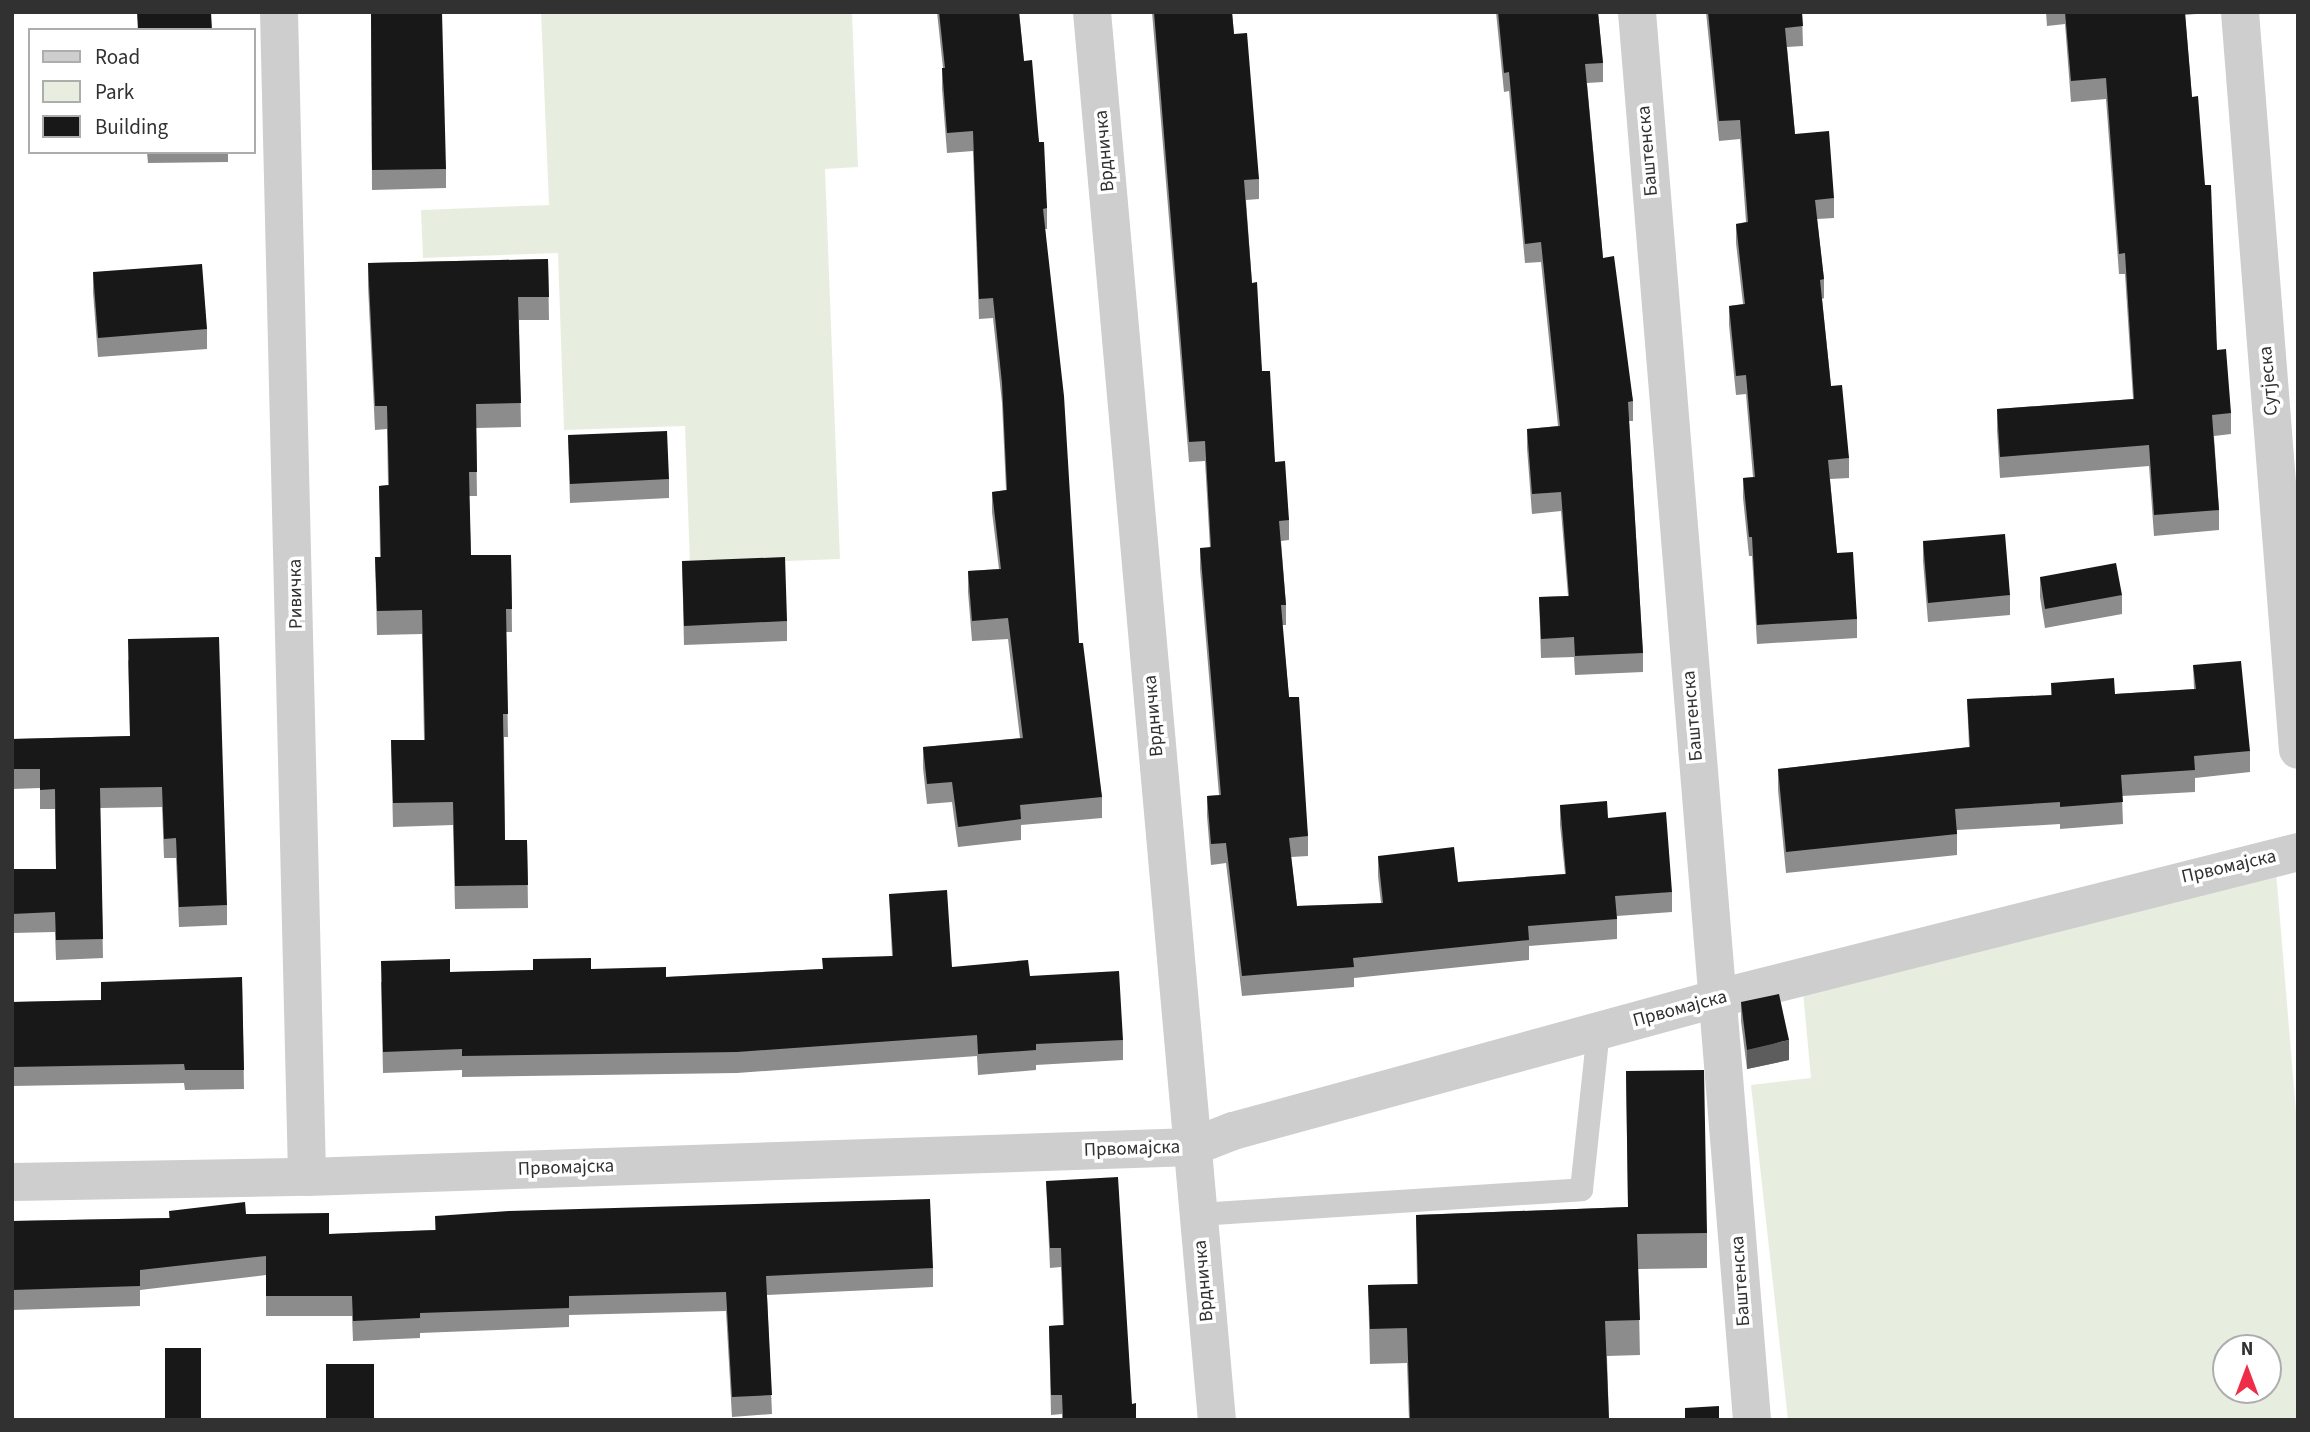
<!DOCTYPE html>
<html>
<head>
<meta charset="utf-8">
<style>
  body { margin:0 }
  #map { position:relative; width:2310px; height:1432px; overflow:hidden; background:#fff; font-family:"Source Sans 3",sans-serif }
  div>[style] { position:absolute }
  [style*='--x'] { left:calc(var(--x)*1px); top:calc(var(--y)*1px); width:calc(var(--w)*1px); rotate:calc(var(--a)*1deg) }
  .green>* { inset:0; background:#e8eedf }
  .service>* { height:23px; margin:-11.5px; padding:0 11.5px; transform-origin:11.5px; border-radius:11.5px; background:#cecece }
  .minor>* { height:38px; margin:-19px; padding:0 19px; transform-origin:19px; border-radius:19px; background:#cecece }
  .wall>* { inset:0; background:#8c8c8c }
  .shaded-wall>* { inset:0; background:#5d5d5d }
  .building>* { inset:0; background:#181818 }
  span { translate:-50% -50%; white-space:nowrap; text-align:center; line-height:1.15; -webkit-text-stroke:7px #fff; paint-order:stroke }
  .street-label { font-size:19px; color:#313131 }
  .frame { position:absolute; inset:0; border:14px solid #313131; pointer-events:none }
  .legend { position:absolute; left:28px; top:28px; width:228px; height:126px; box-sizing:border-box; background:#fff; border:2px solid #adadad; margin:0; padding:9px 12px; list-style:none; font-size:21px; color:#313131 }
  .legend li { display:flex; align-items:center; gap:14px; height:35px }
  .legend b { width:35px; border:2px solid #adadad }
  .north { position:absolute; left:2212px; top:1334px; width:70px; height:70px; box-sizing:border-box; background:#fff; border:2px solid #adadad; border-radius:50%; rotate:0deg; font-size:19px; font-weight:700; line-height:28px; text-align:center; color:#313131 }
  .north::after { content:''; display:block; margin:auto; width:24px; height:32px; background:#ee2d48; clip-path:polygon(50% 0,100% 100%,50% 72%,0 100%) }
</style>
</head>
<body>
<div id="map">
  <div class="green">
    <div style="clip-path:polygon(541px 12px,852px 12px,858px 167px,825px 169px,840px 559px,690px 565px,685px 426px,564px 430px,558px 253px,423px 258px,421px 210px,549px 205px)"></div>
    <div style="clip-path:polygon(evenodd,2276px 871px,2298px 1136px,2298px 1420px,1788px 1420px,1751px 1085px,1811px 1078px,1803px 992px,2276px 871px,2226px 1348px,2268px 1348px,2268px 1390px,2226px 1390px,2226px 1348px)"></div>
  </div>
  <div class="service">
    <div style="--x:1198;--y:1214;--w:384;--a:-3.7"></div>
    <div style="--x:1581;--y:1189;--w:159;--a:-83.9"></div>
  </div>
  <div class="minor">
    <div style="--x:279;--y:12;--w:1165;--a:88.62"></div>
    <div style="--x:1092;--y:12;--w:1414;--a:84.93"></div>
    <div style="--x:1637;--y:12;--w:1413;--a:85.33"></div>
    <div style="--x:2240;--y:12;--w:740;--a:85.51"></div>
    <div style="--x:12;--y:1182;--w:295;--a:-1"></div>
    <div style="--x:307;--y:1177;--w:886;--a:-1.94"></div>
    <div style="--x:1192;--y:1147;--w:44;--a:-21.3"></div>
    <div style="--x:1233;--y:1131;--w:504;--a:-15.3"></div>
    <div style="--x:1719;--y:998;--w:597;--a:-14.15"></div>
  </div>
  <div class="wall">
    <div style="clip-path:polygon(371px 12px,446px 169px,446px 188px,372px 190px)"></div>
    <div style="clip-path:polygon(937px 12px,1019px 12px,1024px 61px,1039px 142px,1047px 208px,1047px 229px,1045px 229px,1079px 643px,1102px 797px,1102px 818px,1021px 825px,1021px 840px,958px 847px,952px 802px,927px 804px,923px 768px,923px 747px,1020px 738px,1008px 639px,972px 641px,968px 592px,968px 571px,999px 569px,992px 512px,992px 492px,1006px 490px,1002px 403px,993px 318px,979px 319px,973px 151px,947px 153px,942px 89px,942px 68px,943px 68px)"></div>
    <div style="clip-path:polygon(1152px 12px,1232px 12px,1234px 34px,1259px 179px,1259px 199px,1246px 200px,1252px 283px,1262px 371px,1275px 462px,1289px 520px,1289px 540px,1281px 541px,1286px 605px,1286px 625px,1282px 625px,1289px 697px,1308px 836px,1308px 856px,1291px 857px,1297px 906px,1381px 903px,1378px 876px,1378px 856px,1458px 882px,1565px 874px,1560px 825px,1560px 805px,1608px 818px,1672px 892px,1672px 912px,1617px 916px,1617px 939px,1529px 946px,1529px 960px,1354px 978px,1354px 987px,1242px 996px,1226px 863px,1211px 865px,1207px 816px,1207px 796px,1219px 795px,1200px 569px,1200px 548px,1210px 548px,1205px 461px,1189px 462px)"></div>
    <div style="clip-path:polygon(1496px 12px,1598px 12px,1603px 63px,1603px 82px,1587px 83px,1603px 258px,1633px 401px,1633px 421px,1629px 421px,1643px 653px,1643px 672px,1575px 675px,1574px 657px,1541px 658px,1539px 597px,1568px 596px,1561px 511px,1532px 514px,1527px 448px,1527px 429px,1558px 426px,1541px 262px,1525px 263px,1509px 91px,1504px 92px)"></div>
    <div style="clip-path:polygon(1706px 12px,1802px 12px,1803px 46px,1787px 47px,1795px 134px,1834px 198px,1834px 218px,1817px 219px,1824px 279px,1824px 298px,1822px 299px,1831px 386px,1849px 458px,1849px 478px,1830px 479px,1837px 553px,1857px 619px,1857px 638px,1757px 644px,1752px 556px,1749px 556px,1743px 498px,1743px 478px,1753px 477px,1746px 394px,1736px 395px,1729px 325px,1729px 306px,1743px 304px,1736px 243px,1736px 224px,1746px 222px,1740px 139px,1719px 141px)"></div>
    <div style="clip-path:polygon(2046px 12px,2196px 12px,2196px 14px,2185px 15px,2192px 97px,2217px 350px,2231px 413px,2231px 434px,2214px 436px,2219px 510px,2219px 530px,2154px 536px,2149px 466px,2000px 478px,1997px 430px,1997px 409px,2133px 399px,2125px 274px,2119px 274px,2106px 99px,2071px 102px,2065px 24px,2047px 26px)"></div>
    <div style="clip-path:polygon(72px 152px,120px 152px,72px 153px)"></div>
    <div style="clip-path:polygon(147px 152px,228px 152px,228px 162px,148px 163px)"></div>
    <div style="clip-path:polygon(548px 259px,549px 320px,519px 320px,521px 427px,476px 428px,477px 496px,469px 496px,471px 555px,511px 555px,512px 632px,506px 632px,508px 737px,504px 737px,505px 840px,527px 840px,528px 908px,455px 909px,453px 825px,393px 827px,391px 740px,424px 740px,422px 634px,377px 635px,375px 557px,380px 557px,379px 486px,388px 485px,387px 429px,375px 430px,368px 286px,368px 263px)"></div>
    <div style="clip-path:polygon(93px 272px,207px 329px,207px 349px,98px 357px,93px 292px)"></div>
    <div style="clip-path:polygon(568px 435px,669px 479px,669px 498px,570px 503px)"></div>
    <div style="clip-path:polygon(1923px 541px,2010px 595px,2010px 615px,1928px 622px,1923px 561px)"></div>
    <div style="clip-path:polygon(682px 561px,787px 621px,787px 641px,684px 645px)"></div>
    <div style="clip-path:polygon(2040px 577px,2122px 595px,2122px 614px,2045px 628px,2040px 597px)"></div>
    <div style="clip-path:polygon(128px 659px,227px 905px,227px 925px,179px 927px,176px 858px,164px 858px,162px 807px,100px 808px,103px 958px,56px 960px,55px 932px,12px 933px,12px 869px,56px 869px,55px 809px,40px 809px,40px 788px,12px 789px,12px 739px,130px 736px)"></div>
    <div style="clip-path:polygon(2193px 665px,2250px 751px,2250px 772px,2195px 778px,2195px 792px,2122px 796px,2123px 824px,2060px 829px,2060px 824px,1957px 830px,1957px 855px,1786px 873px,1778px 790px,1778px 769px,1969px 747px,1967px 699px,2051px 695px,2051px 683px,2115px 694px,2194px 689px)"></div>
    <div style="clip-path:polygon(889px 894px,952px 967px,1030px 976px,1123px 1040px,1123px 1060px,1036px 1065px,1036px 1070px,978px 1075px,977px 1056px,737px 1073px,462px 1077px,462px 1070px,383px 1073px,381px 982px,450px 972px,591px 969px,666px 977px,822px 969px,892px 956px)"></div>
    <div style="clip-path:polygon(242px 977px,244px 1089px,185px 1090px,184px 1083px,12px 1086px,12px 1002px,101px 1000px)"></div>
    <div style="clip-path:polygon(1741px 1002px,1789px 1060px,1747px 1069px,1741px 1021px)"></div>
    <div style="clip-path:polygon(1626px 1071px,1707px 1233px,1707px 1268px,1638px 1269px,1640px 1355px,1607px 1356px,1609px 1420px,1409px 1420px,1407px 1363px,1370px 1364px,1368px 1285px,1417px 1284px,1416px 1215px,1628px 1207px)"></div>
    <div style="clip-path:polygon(1046px 1181px,1132px 1404px,1136px 1420px,1062px 1420px,1062px 1414px,1051px 1415px,1049px 1326px,1063px 1325px,1061px 1267px,1050px 1268px)"></div>
    <div style="clip-path:polygon(169px 1211px,246px 1214px,329px 1234px,435px 1230px,435px 1216px,933px 1268px,933px 1287px,767px 1295px,772px 1414px,732px 1417px,726px 1311px,569px 1315px,569px 1327px,420px 1333px,420px 1338px,353px 1341px,352px 1316px,266px 1316px,266px 1275px,140px 1290px,140px 1306px,12px 1310px,12px 1221px,169px 1218px)"></div>
  </div>
  <div class="shaded-wall">
    <div style="clip-path:polygon(1789px 1040px,1789px 1060px,1747px 1069px,1747px 1050px)"></div>
  </div>
  <div class="building">
    <div style="clip-path:polygon(137px 12px,211px 12px,212px 30px,138px 30px)"></div>
    <div style="clip-path:polygon(371px 12px,442px 12px,446px 169px,372px 170px)"></div>
    <div style="clip-path:polygon(939px 12px,1019px 12px,1024px 61px,1032px 60px,1039px 142px,1044px 142px,1047px 208px,1043px 209px,1064px 396px,1079px 643px,1083px 643px,1102px 797px,1020px 805px,1021px 819px,958px 827px,952px 782px,927px 784px,923px 747px,1023px 738px,1008px 618px,972px 621px,968px 571px,1001px 569px,992px 492px,1007px 490px,1002px 383px,993px 298px,979px 299px,973px 131px,947px 133px,942px 68px,945px 68px)"></div>
    <div style="clip-path:polygon(1154px 12px,1232px 12px,1234px 34px,1247px 33px,1259px 179px,1244px 180px,1252px 283px,1257px 282px,1262px 371px,1270px 371px,1275px 462px,1285px 461px,1289px 520px,1279px 521px,1286px 605px,1281px 605px,1289px 697px,1299px 697px,1308px 836px,1289px 838px,1297px 906px,1383px 903px,1378px 856px,1454px 847px,1458px 882px,1566px 874px,1560px 805px,1607px 801px,1608px 818px,1666px 812px,1672px 892px,1615px 896px,1617px 919px,1528px 926px,1529px 940px,1353px 958px,1354px 967px,1242px 976px,1226px 843px,1211px 844px,1207px 796px,1221px 795px,1200px 548px,1211px 547px,1205px 441px,1189px 442px)"></div>
    <div style="clip-path:polygon(1498px 12px,1598px 12px,1603px 63px,1585px 64px,1603px 258px,1614px 256px,1633px 401px,1628px 402px,1643px 653px,1575px 656px,1574px 637px,1541px 639px,1539px 597px,1569px 596px,1561px 492px,1532px 494px,1527px 429px,1560px 426px,1541px 242px,1525px 244px,1509px 72px,1504px 73px)"></div>
    <div style="clip-path:polygon(1708px 12px,1802px 12px,1803px 26px,1785px 28px,1795px 134px,1829px 131px,1834px 198px,1815px 200px,1824px 279px,1820px 280px,1831px 386px,1842px 385px,1849px 458px,1828px 460px,1837px 553px,1853px 552px,1857px 619px,1757px 625px,1752px 537px,1749px 537px,1743px 478px,1755px 477px,1746px 375px,1736px 376px,1729px 306px,1745px 304px,1736px 224px,1748px 222px,1740px 120px,1719px 121px)"></div>
    <div style="clip-path:polygon(2065px 12px,2185px 12px,2192px 97px,2198px 96px,2205px 185px,2211px 185px,2217px 350px,2226px 349px,2231px 413px,2212px 415px,2219px 510px,2154px 515px,2149px 445px,2000px 457px,1997px 409px,2134px 399px,2125px 253px,2119px 254px,2106px 78px,2071px 81px)"></div>
    <div style="clip-path:polygon(548px 259px,549px 297px,518px 297px,521px 403px,476px 404px,477px 472px,469px 472px,471px 555px,511px 555px,512px 609px,506px 609px,508px 714px,503px 714px,505px 840px,527px 840px,528px 885px,455px 886px,453px 802px,393px 803px,391px 740px,425px 740px,422px 610px,377px 611px,375px 557px,381px 557px,379px 486px,389px 485px,387px 406px,375px 406px,368px 263px)"></div>
    <div style="clip-path:polygon(202px 264px,207px 329px,98px 338px,93px 272px)"></div>
    <div style="clip-path:polygon(667px 431px,669px 479px,570px 484px,568px 435px)"></div>
    <div style="clip-path:polygon(2005px 534px,2010px 595px,1928px 603px,1923px 541px)"></div>
    <div style="clip-path:polygon(785px 557px,787px 621px,684px 626px,682px 561px)"></div>
    <div style="clip-path:polygon(2116px 563px,2122px 595px,2045px 609px,2040px 577px)"></div>
    <div style="clip-path:polygon(219px 637px,227px 905px,179px 907px,176px 838px,164px 839px,162px 787px,100px 788px,103px 939px,56px 940px,55px 912px,12px 914px,12px 869px,56px 869px,55px 789px,40px 790px,40px 769px,12px 769px,12px 739px,130px 736px,128px 639px)"></div>
    <div style="clip-path:polygon(2241px 661px,2250px 751px,2194px 756px,2195px 770px,2121px 775px,2123px 802px,2060px 807px,2060px 802px,1955px 809px,1957px 834px,1786px 852px,1778px 769px,1970px 747px,1967px 699px,2052px 695px,2051px 683px,2114px 678px,2115px 694px,2196px 689px,2193px 665px)"></div>
    <div style="clip-path:polygon(947px 890px,952px 967px,1028px 960px,1030px 976px,1119px 971px,1123px 1040px,1036px 1044px,1036px 1050px,978px 1054px,977px 1035px,737px 1052px,462px 1056px,462px 1049px,383px 1052px,381px 961px,450px 959px,450px 972px,533px 970px,533px 959px,591px 958px,591px 969px,666px 967px,666px 977px,823px 969px,822px 958px,893px 956px,889px 894px)"></div>
    <div style="clip-path:polygon(242px 977px,244px 1070px,185px 1070px,184px 1064px,12px 1067px,12px 1002px,101px 1000px,101px 982px)"></div>
    <div style="clip-path:polygon(1779px 994px,1789px 1040px,1747px 1050px,1741px 1002px)"></div>
    <div style="clip-path:polygon(1704px 1070px,1707px 1233px,1637px 1234px,1640px 1320px,1605px 1321px,1609px 1420px,1410px 1420px,1407px 1328px,1370px 1329px,1368px 1285px,1418px 1284px,1416px 1215px,1628px 1207px,1626px 1071px)"></div>
    <div style="clip-path:polygon(1118px 1177px,1132px 1404px,1136px 1403px,1136px 1420px,1063px 1420px,1062px 1395px,1051px 1395px,1049px 1326px,1064px 1325px,1061px 1248px,1050px 1248px,1046px 1181px)"></div>
    <div style="clip-path:polygon(930px 1199px,933px 1268px,766px 1276px,772px 1395px,732px 1397px,726px 1292px,569px 1296px,569px 1308px,420px 1313px,420px 1318px,353px 1321px,352px 1296px,266px 1296px,266px 1256px,140px 1270px,140px 1286px,12px 1290px,12px 1221px,170px 1218px,169px 1211px,245px 1202px,246px 1214px,329px 1213px,329px 1234px,436px 1230px,435px 1216px,509px 1211px)"></div>
    <div style="clip-path:polygon(165px 1348px,201px 1348px,201px 1420px,165px 1420px)"></div>
    <div style="clip-path:polygon(326px 1364px,374px 1364px,374px 1420px,326px 1420px)"></div>
    <div style="clip-path:polygon(1719px 1406px,1719px 1420px,1685px 1420px,1685px 1408px)"></div>
  </div>
  <div class="street-label">
    <span style="left:1105px;top:151px;rotate:-95deg">Врдничка</span>
    <span style="left:1648px;top:151px;rotate:-95deg">Баштенска</span>
    <span style="left:2269px;top:381px;rotate:-95deg">Сутјеска</span>
    <span style="left:296px;top:594px;rotate:-91deg">Ривичка</span>
    <span style="left:1154px;top:716px;rotate:-95deg">Врдничка</span>
    <span style="left:1693px;top:716px;rotate:-95deg">Баштенска</span>
    <span style="left:2229px;top:867px;rotate:-13deg">Првомајска</span>
    <span style="left:1680px;top:1009px;rotate:-15deg">Првомајска</span>
    <span style="left:1132px;top:1149px;rotate:-2deg">Првомајска</span>
    <span style="left:566px;top:1168px;rotate:-2deg">Првомајска</span>
    <span style="left:1204px;top:1281px;rotate:-95deg">Врдничка</span>
    <span style="left:1741px;top:1281px;rotate:-94deg">Баштенска</span>
  </div>
  <div class="frame"></div>
  <ul class="legend">
  <li><b style="height:9px;background:#cecece"></b>Road</li>
  <li><b style="height:19px;background:#e8eedf"></b>Park</li>
  <li><b style="height:19px;background:#181818"></b>Building</li>
  </ul>
  <div class="north">N</div>
</div>
</body>
</html>
